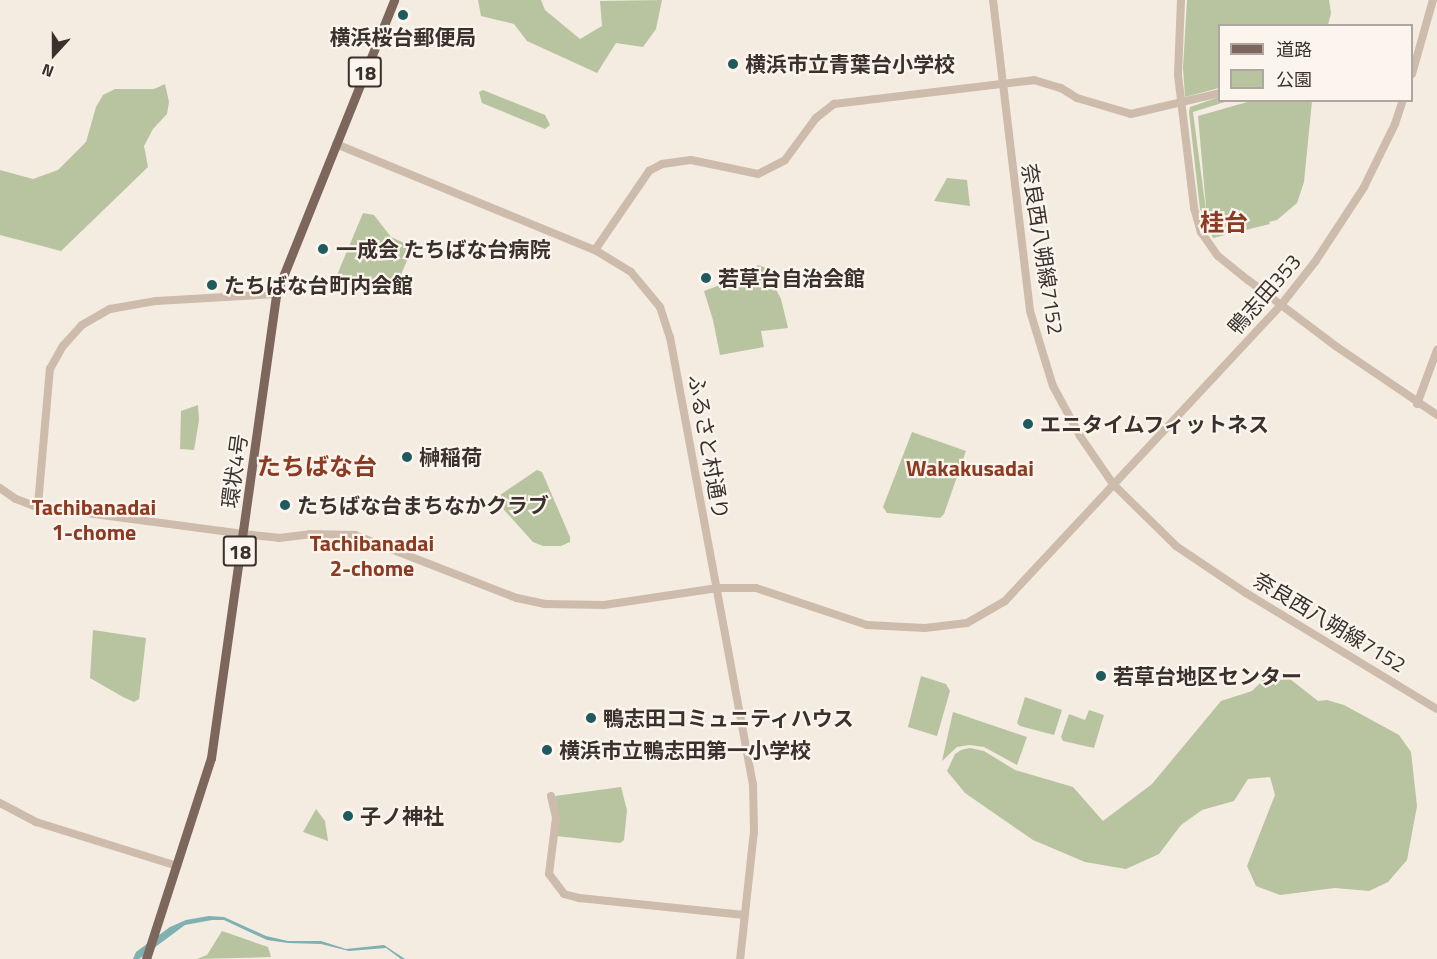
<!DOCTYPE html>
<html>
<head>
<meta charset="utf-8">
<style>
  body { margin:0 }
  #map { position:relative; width:1437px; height:959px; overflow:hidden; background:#f4ebe1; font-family:"Titillium Web","Noto Sans JP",sans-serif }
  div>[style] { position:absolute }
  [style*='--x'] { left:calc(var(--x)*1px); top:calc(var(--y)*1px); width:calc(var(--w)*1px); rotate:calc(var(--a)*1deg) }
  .green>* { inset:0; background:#b8c4a0 }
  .water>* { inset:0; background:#7fb0b2 }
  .minor>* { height:8px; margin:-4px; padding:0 4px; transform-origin:4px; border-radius:4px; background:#cdbbac }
  .major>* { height:9px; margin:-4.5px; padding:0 4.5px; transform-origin:4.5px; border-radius:4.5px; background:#7d675c }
  .dots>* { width:16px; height:16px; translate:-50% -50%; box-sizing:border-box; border:3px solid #fbf5ee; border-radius:50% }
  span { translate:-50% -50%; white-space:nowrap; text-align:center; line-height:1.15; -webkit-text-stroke:4.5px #fbf5ee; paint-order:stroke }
  .shield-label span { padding:2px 4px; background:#fbf5ee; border:2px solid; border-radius:4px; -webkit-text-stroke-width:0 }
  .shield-label { font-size:20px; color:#3b302b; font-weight:700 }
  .poi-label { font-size:21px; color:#3b302b; font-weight:700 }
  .left { translate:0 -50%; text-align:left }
  .street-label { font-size:21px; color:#3b302b }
  .neighbourhood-label { font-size:22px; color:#8c3b22; font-weight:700 }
  .quarter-label { font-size:24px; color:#8c3b22; font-weight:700 }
  .legend { position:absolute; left:1218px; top:24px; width:195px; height:78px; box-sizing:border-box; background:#fbf5ee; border:2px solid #aea6a0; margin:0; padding:8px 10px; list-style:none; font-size:18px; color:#3b302b }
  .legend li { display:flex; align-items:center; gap:12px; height:30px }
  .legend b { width:30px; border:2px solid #aea6a0 }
  .north { position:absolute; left:24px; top:24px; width:60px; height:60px; -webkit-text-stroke:4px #fbf5ee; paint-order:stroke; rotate:201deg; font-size:16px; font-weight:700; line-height:24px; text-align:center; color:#3b302b }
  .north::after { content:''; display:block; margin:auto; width:21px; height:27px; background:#3b302b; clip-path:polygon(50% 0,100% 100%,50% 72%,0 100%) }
</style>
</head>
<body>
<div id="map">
  <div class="green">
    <div style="clip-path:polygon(478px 0,541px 0,545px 10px,580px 39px,602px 26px,600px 1px,662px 0,656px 29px,643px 47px,616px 43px,597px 73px,527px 41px,514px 24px,481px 16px)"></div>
    <div style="clip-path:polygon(1187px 0,1329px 0,1331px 13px,1328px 25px,1220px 26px,1219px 88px,1185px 97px,1183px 68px)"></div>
    <div style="clip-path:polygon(165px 84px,169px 102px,167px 114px,153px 129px,144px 146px,148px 167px,61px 251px,0 235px,0 170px,33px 179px,58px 170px,86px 142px,96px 107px,103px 95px,115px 89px,154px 89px)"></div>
    <div style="clip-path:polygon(483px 90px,545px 115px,550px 125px,545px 129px,482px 103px,479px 92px)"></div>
    <div style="clip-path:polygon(1219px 97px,1220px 100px,1228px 101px,1193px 112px,1207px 218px,1198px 116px,1251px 101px,1312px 101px,1304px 182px,1297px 203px,1277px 220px,1269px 222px,1270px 224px,1213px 238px,1200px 209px,1189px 112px,1190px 107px)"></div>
    <div style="clip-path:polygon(947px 178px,967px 180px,970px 206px,934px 201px)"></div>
    <div style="clip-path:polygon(363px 213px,374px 215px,391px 237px,413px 247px,392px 295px,375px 289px,332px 287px)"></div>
    <div style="clip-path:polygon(758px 265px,764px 267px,781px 299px,788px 328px,761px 331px,764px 347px,720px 355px,713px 320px,704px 291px,736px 279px)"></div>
    <div style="clip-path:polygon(198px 405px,199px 420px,194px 450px,180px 449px,181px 411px)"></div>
    <div style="clip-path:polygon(912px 432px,966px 451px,944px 514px,940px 518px,887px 513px,883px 507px)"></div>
    <div style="clip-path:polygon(537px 470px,542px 472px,570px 537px,570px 542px,561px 546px,543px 546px,533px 542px,497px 502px,497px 497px)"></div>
    <div style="clip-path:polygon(93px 630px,146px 638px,139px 699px,134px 702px,123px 697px,90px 678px)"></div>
    <div style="clip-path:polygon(921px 676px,946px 684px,950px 691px,937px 736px,908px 727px)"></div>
    <div style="clip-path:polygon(1290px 679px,1318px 701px,1327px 700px,1344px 705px,1399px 735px,1411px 752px,1417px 806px,1407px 860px,1388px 882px,1369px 891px,1335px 888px,1280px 895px,1256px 886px,1247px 866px,1275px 795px,1270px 777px,1248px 779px,1234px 801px,1202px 810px,1181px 825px,1159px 854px,1126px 869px,1085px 862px,1033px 840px,965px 793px,947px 771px,955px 754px,961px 750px,970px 748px,984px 751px,1015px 770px,1073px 787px,1103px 821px,1152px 784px,1221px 701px,1252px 691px,1263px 680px)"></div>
    <div style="clip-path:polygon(1025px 697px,1062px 710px,1054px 735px,1020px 726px,1017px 723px)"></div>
    <div style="clip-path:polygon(1089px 710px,1104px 715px,1094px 748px,1063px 741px,1061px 737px,1069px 714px,1085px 720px)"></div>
    <div style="clip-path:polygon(953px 712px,1027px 737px,1017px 765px,984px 747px,969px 745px,957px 747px,942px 761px)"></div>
    <div style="clip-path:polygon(621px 787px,627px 810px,624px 840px,620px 843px,556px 836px,558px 810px,555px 796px)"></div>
    <div style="clip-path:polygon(316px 809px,325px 821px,328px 841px,303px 832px)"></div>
    <div style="clip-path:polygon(222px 931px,268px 947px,271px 957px,197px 959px,207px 955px)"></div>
  </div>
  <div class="water">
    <div style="clip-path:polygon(209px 916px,224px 917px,266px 936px,288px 941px,321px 941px,346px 949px,384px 945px,405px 959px,401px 959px,386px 948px,349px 951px,321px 944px,288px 943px,267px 940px,224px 920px,212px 920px,185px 925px,139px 959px,133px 959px,136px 952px,170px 927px,186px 920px)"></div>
  </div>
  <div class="minor">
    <div style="--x:993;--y:0;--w:313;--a:83.2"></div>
    <div style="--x:1030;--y:311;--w:78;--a:73"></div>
    <div style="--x:1053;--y:386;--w:57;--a:61.6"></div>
    <div style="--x:1080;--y:436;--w:58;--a:55.5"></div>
    <div style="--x:1113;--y:484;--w:88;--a:44.5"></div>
    <div style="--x:1176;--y:546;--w:84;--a:33.9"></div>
    <div style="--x:1246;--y:593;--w:223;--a:31.3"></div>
    <div style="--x:1181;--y:0;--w:75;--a:92.3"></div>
    <div style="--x:1178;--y:75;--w:134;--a:83.1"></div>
    <div style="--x:1194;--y:208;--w:25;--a:74"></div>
    <div style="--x:1201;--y:232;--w:29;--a:55"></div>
    <div style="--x:1218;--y:256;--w:38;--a:39"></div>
    <div style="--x:1248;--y:280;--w:111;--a:37"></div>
    <div style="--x:1337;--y:347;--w:121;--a:34.2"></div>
    <div style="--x:1412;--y:74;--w:77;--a:-74.2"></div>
    <div style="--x:336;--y:144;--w:280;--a:22.3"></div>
    <div style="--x:595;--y:250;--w:42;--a:31.4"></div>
    <div style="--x:631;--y:272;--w:45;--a:50.4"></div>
    <div style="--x:660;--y:307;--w:32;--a:72"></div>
    <div style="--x:670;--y:337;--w:455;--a:79.5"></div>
    <div style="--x:753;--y:784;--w:47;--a:88.8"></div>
    <div style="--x:754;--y:831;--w:129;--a:96.2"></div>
    <div style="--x:595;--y:250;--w:96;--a:-55.6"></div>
    <div style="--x:649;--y:171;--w:15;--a:-28"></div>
    <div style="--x:662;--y:164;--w:29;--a:-8"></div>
    <div style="--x:691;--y:160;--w:68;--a:11.8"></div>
    <div style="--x:758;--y:174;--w:30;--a:-27"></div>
    <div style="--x:785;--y:160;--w:52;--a:-53.6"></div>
    <div style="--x:816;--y:118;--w:23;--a:-38"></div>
    <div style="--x:834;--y:104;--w:201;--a:-6.8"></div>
    <div style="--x:1034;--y:80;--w:28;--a:17"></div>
    <div style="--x:1061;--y:88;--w:19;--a:32"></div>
    <div style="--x:1077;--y:98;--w:56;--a:16.5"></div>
    <div style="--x:1131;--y:114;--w:91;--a:-13.3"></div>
    <div style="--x:1417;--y:404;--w:58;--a:-69.7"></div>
    <div style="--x:0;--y:488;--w:19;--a:35"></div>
    <div style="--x:16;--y:499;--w:19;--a:21"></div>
    <div style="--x:34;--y:506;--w:211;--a:7.6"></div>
    <div style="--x:243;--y:534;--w:36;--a:6"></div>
    <div style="--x:279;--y:538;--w:31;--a:-7"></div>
    <div style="--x:310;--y:534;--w:45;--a:1.3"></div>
    <div style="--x:355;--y:535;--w:174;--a:21.3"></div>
    <div style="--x:517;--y:598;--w:30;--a:12"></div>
    <div style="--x:546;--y:604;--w:58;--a:1"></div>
    <div style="--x:604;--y:605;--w:115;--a:-8.5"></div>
    <div style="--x:718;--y:588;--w:38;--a:0"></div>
    <div style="--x:756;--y:588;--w:117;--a:18.4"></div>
    <div style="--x:867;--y:625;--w:58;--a:3"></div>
    <div style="--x:925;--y:628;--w:42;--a:-6.8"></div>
    <div style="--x:967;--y:623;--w:44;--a:-30.1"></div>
    <div style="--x:1005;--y:601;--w:405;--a:-47"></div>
    <div style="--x:1281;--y:305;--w:55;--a:-51.7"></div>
    <div style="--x:1315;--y:262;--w:90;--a:-56.8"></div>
    <div style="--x:1364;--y:187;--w:70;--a:-63.8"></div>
    <div style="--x:1395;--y:124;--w:25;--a:-72"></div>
    <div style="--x:38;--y:505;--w:137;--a:-85"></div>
    <div style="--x:50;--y:369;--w:26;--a:-61"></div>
    <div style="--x:63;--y:346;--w:28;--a:-48"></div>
    <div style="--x:82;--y:325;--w:32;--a:-30"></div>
    <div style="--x:110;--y:309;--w:47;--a:-9.9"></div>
    <div style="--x:156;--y:301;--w:120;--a:-3.3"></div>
    <div style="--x:551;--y:796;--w:23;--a:77"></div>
    <div style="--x:556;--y:818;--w:56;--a:97.1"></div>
    <div style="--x:549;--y:874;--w:25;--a:53"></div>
    <div style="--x:564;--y:894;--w:16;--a:15"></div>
    <div style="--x:579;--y:898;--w:166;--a:5.9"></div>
    <div style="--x:0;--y:803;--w:41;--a:27.8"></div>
    <div style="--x:36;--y:822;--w:148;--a:17.3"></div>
  </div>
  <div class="major">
    <div style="--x:146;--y:959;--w:211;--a:-72.1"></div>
    <div style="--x:211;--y:758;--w:469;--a:-82"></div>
    <div style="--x:276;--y:294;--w:317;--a:-68.1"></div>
  </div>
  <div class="dots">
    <div style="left:403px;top:15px;background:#1f5a5e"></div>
    <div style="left:733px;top:64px;background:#1f5a5e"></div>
    <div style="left:323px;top:249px;background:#1f5a5e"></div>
    <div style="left:706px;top:278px;background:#1f5a5e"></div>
    <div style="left:212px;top:285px;background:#1f5a5e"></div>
    <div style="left:1028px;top:424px;background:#1f5a5e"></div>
    <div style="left:407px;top:457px;background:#1f5a5e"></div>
    <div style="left:285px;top:505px;background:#1f5a5e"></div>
    <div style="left:1101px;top:676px;background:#1f5a5e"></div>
    <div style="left:591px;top:718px;background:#1f5a5e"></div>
    <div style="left:547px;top:750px;background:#1f5a5e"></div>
    <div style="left:348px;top:816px;background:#1f5a5e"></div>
  </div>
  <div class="shield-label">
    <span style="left:365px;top:72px">18</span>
    <span style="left:240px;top:551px">18</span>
  </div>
  <div class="poi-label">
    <span style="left:403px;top:37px">横浜桜台郵便局</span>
    <span class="left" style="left:745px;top:64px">横浜市立青葉台小学校</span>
    <span class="left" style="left:336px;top:249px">一成会 たちばな台病院</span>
    <span class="left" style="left:718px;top:278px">若草台自治会館</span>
    <span class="left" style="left:224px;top:285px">たちばな台町内会館</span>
    <span class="left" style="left:1040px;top:424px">エニタイムフィットネス</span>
    <span class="left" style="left:419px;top:457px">榊稲荷</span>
    <span class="left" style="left:297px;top:505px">たちばな台まちなかクラブ</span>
    <span class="left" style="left:1113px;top:676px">若草台地区センター</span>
    <span class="left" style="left:603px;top:718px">鴨志田コミュニティハウス</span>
    <span class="left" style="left:559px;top:750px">横浜市立鴨志田第一小学校</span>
    <span class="left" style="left:360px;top:816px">子ノ神社</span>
  </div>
  <div class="street-label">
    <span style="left:1043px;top:249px;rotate:81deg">奈良西八朔線7152</span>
    <span style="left:1264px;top:294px;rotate:-49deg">鴨志田353</span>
    <span style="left:709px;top:447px;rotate:80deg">ふるさと村通り</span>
    <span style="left:234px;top:471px;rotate:-82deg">環状4号</span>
    <span style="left:1330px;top:622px;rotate:31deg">奈良西八朔線7152</span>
  </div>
  <div class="neighbourhood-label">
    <span style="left:970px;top:469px">Wakakusadai</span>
    <span style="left:94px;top:520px">Tachibanadai<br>1-chome</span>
    <span style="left:372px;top:556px">Tachibanadai<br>2-chome</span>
  </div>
  <div class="quarter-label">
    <span style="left:1224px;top:223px">桂台</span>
    <span style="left:317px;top:467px">たちばな台</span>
  </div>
  <ul class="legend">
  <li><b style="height:8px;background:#7d675c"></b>道路</li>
  <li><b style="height:16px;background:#b8c4a0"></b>公園</li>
  </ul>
  <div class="north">N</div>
</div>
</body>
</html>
